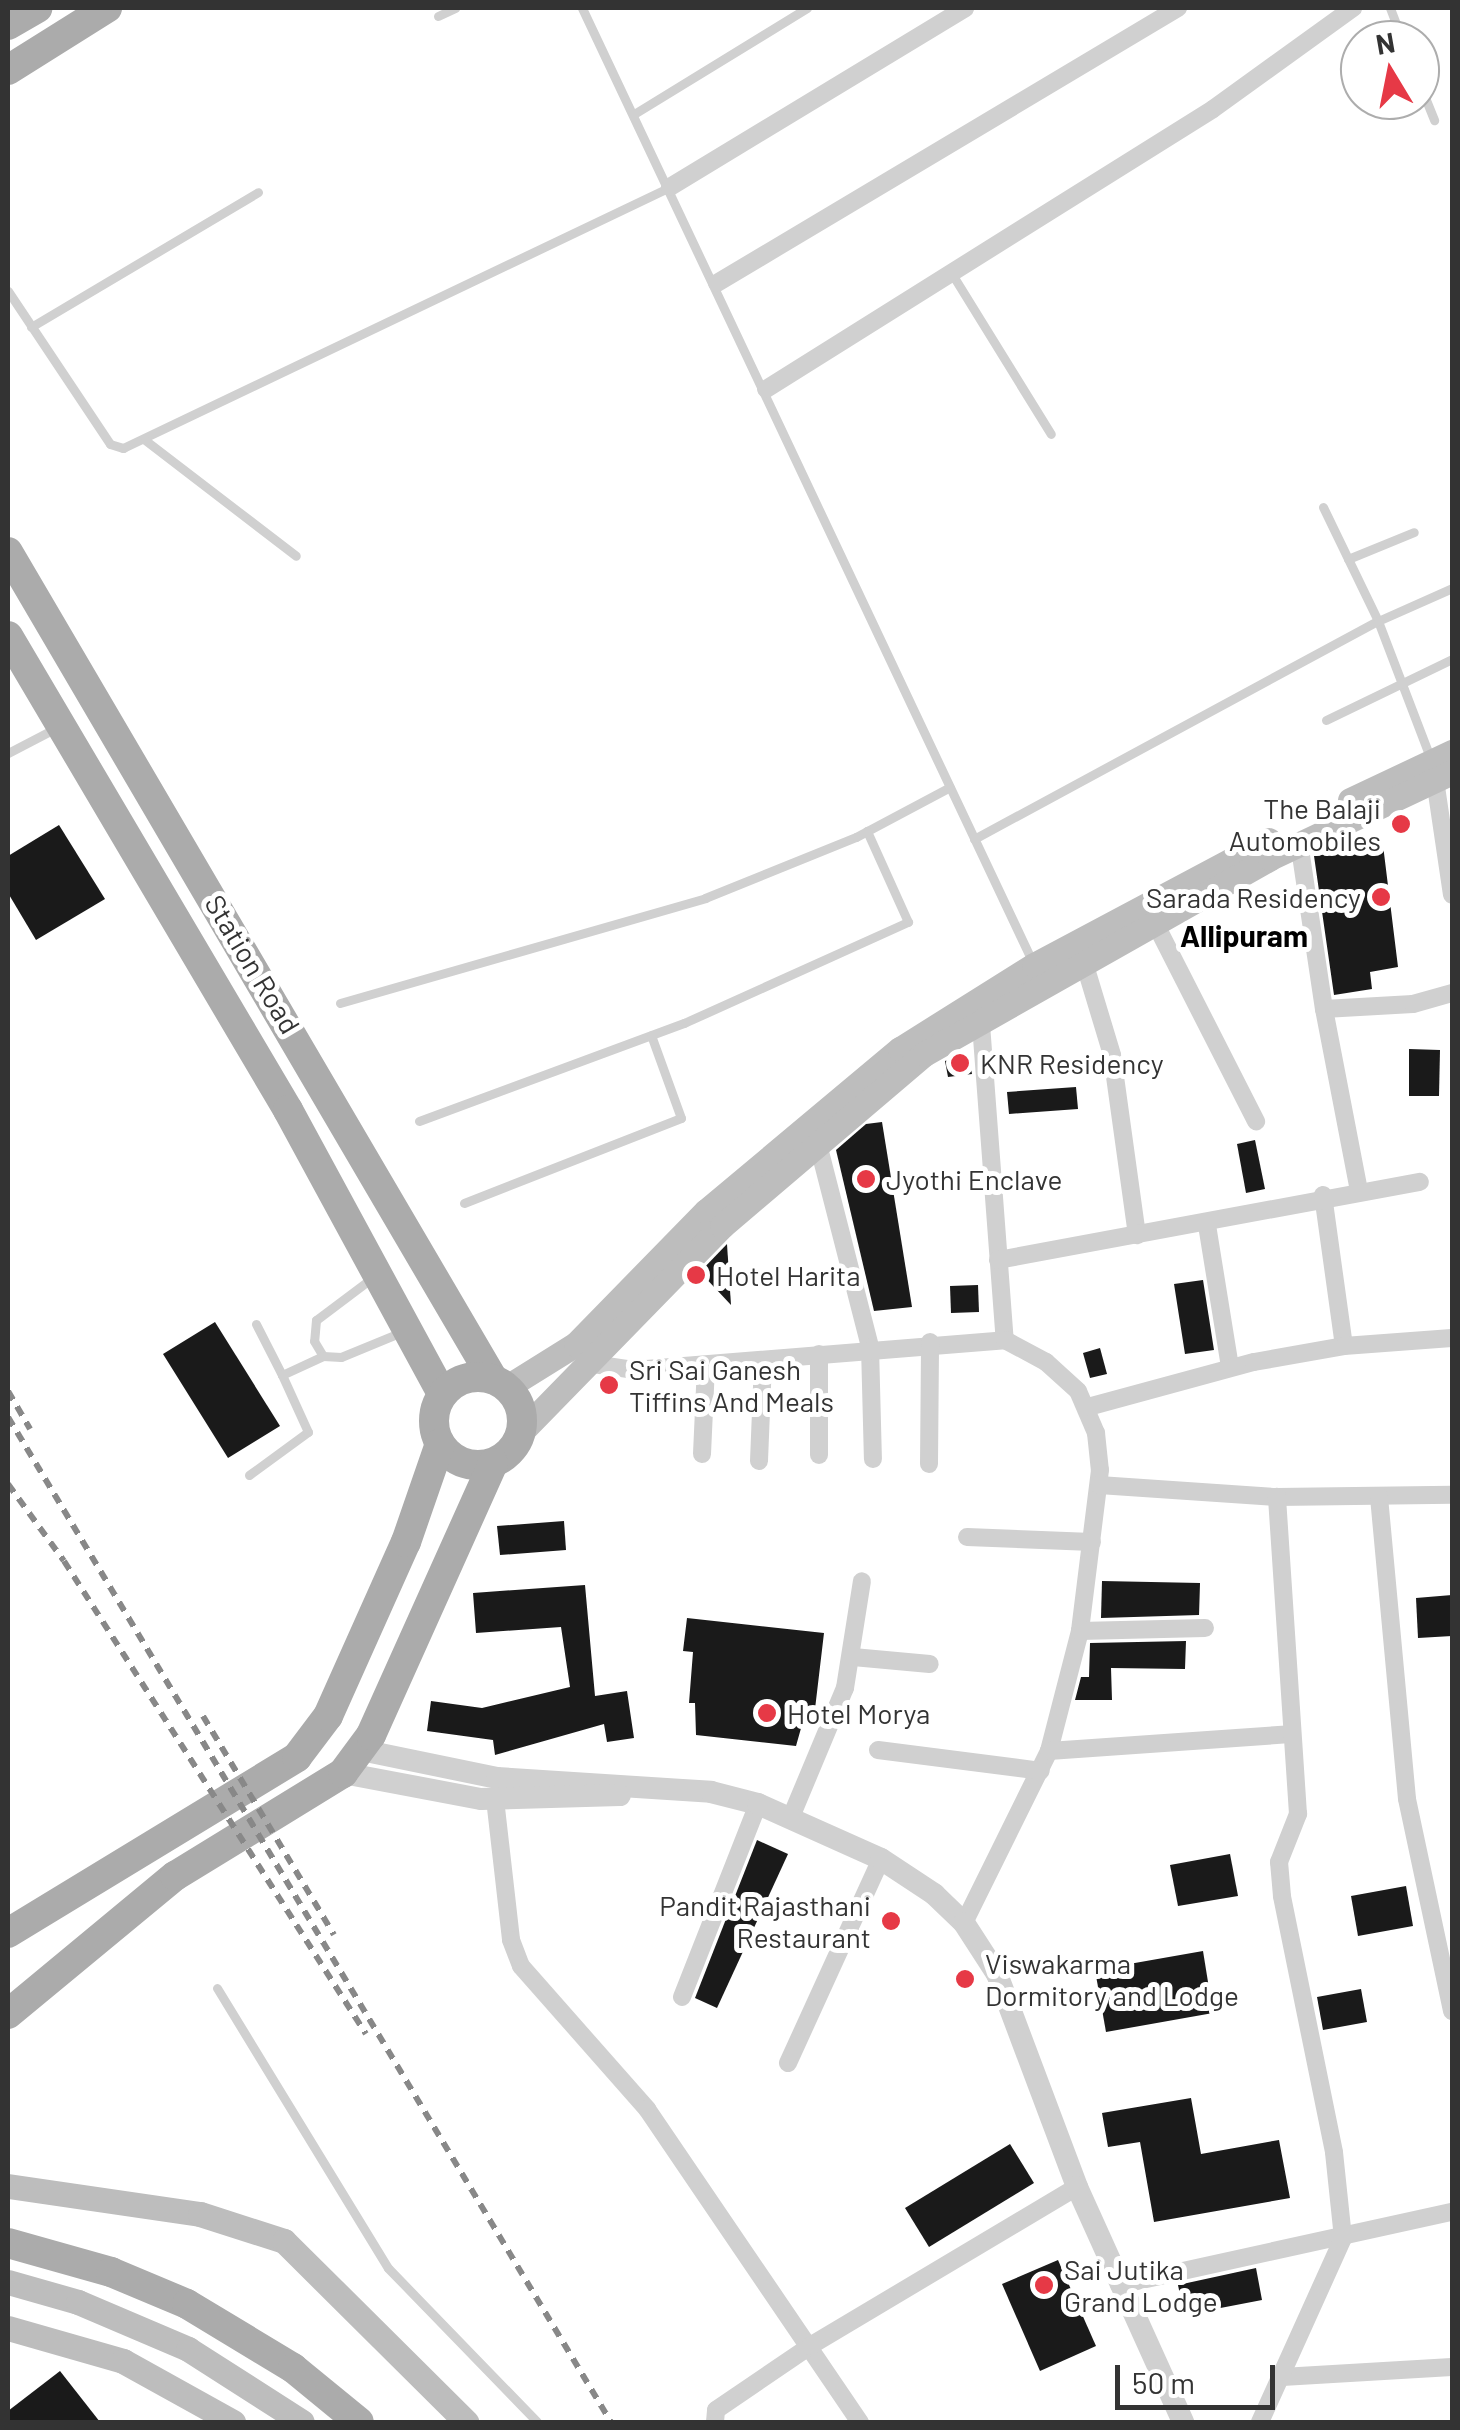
<!DOCTYPE html>
<html>
<head>
<meta charset="utf-8">
<style>
  body { margin:0 }
  #map { position:relative; width:1460px; height:2430px; overflow:hidden; background:#fff; font-family:Barlow,sans-serif }
  div>[style] { position:absolute }
  [style*='--x'] { left:calc(var(--x)*1px); top:calc(var(--y)*1px); width:calc(var(--w)*1px); rotate:calc(var(--a)*1deg) }
  .building>* { inset:0; background:#1a1a1a }
  .service>* { height:9px; margin:-4.5px; padding:0 4.5px; transform-origin:4.5px; border-radius:4.5px; background:#d0d0d0 }
  .minor>* { height:18px; margin:-9px; padding:0 9px; transform-origin:9px; border-radius:9px; background:#d0d0d0 }
  .tertiary>* { height:22px; margin:-11px; padding:0 11px; transform-origin:11px; border-radius:11px; background:#d0d0d0 }
  .secondary>* { height:25px; margin:-12.5px; padding:0 12.5px; transform-origin:12.5px; border-radius:12.5px; background:#bdbdbd }
  .primary>* { height:30px; margin:-15px; padding:0 15px; transform-origin:15px; border-radius:15px; background:#ababab }
  .primary>.ring { margin:-15px; padding:0; box-sizing:content-box; background:none; border:30px solid #ababab; border-radius:50% }
  .rail>* { height:6px; margin-top:-3px; transform-origin:0; background:repeating-linear-gradient(90deg,#888 0 10px,transparent 0 18px) }
  .dots>* { width:28px; height:28px; translate:-50% -50%; box-sizing:border-box; border:5px solid #fff; border-radius:50% }
  span { translate:-50% -50%; white-space:nowrap; text-align:center; line-height:1.15; -webkit-text-stroke:10px #fff; paint-order:stroke }
  .poi-label { font-size:28px; color:#333 }
  .right { translate:-100% -50%; text-align:right }
  .left { translate:0 -50%; text-align:left }
  .street-label { font-size:28px; color:#333 }
  .neighbourhood-label { font-size:30px; color:#000; font-weight:700 }
  .frame { position:absolute; inset:0; border:10px solid #333; pointer-events:none }
  .north { position:absolute; left:1340px; top:20px; width:100px; height:100px; box-sizing:border-box; background:#fff; border:2px solid #adadad; border-radius:50%; rotate:350deg; font-size:28px; font-weight:700; line-height:40px; text-align:center; color:#333 }
  .north::after { content:''; display:block; margin:auto; width:35px; height:45px; background:#e63946; clip-path:polygon(50% 0,100% 100%,50% 72%,0 100%) }
  .scale { position:absolute; left:1115px; top:2365px; width:160px; height:45px; box-sizing:border-box; border:5px solid #333; border-top:0; padding-left:12px; font-size:30px; line-height:35px; white-space:nowrap; color:#333; -webkit-text-stroke:8px #fff; paint-order:stroke }
</style>
</head>
<body>
<div id="map">
  <div class="building">
    <div style="clip-path:polygon(59px 825px,105px 899px,36px 940px,8px 893px,8px 856px)"></div>
    <div style="clip-path:polygon(1383px 845px,1398px 967px,1370px 972px,1372px 989px,1334px 995px,1314px 856px)"></div>
    <div style="clip-path:polygon(1409px 1049px,1440px 1050px,1439px 1096px,1409px 1096px)"></div>
    <div style="clip-path:polygon(968px 1052px,972px 1074px,948px 1077px,945px 1061px)"></div>
    <div style="clip-path:polygon(1076px 1087px,1078px 1109px,1009px 1114px,1007px 1092px)"></div>
    <div style="clip-path:polygon(882px 1122px,912px 1307px,874px 1311px,836px 1150px,866px 1124px)"></div>
    <div style="clip-path:polygon(1255px 1140px,1265px 1189px,1246px 1193px,1237px 1144px)"></div>
    <div style="clip-path:polygon(727px 1244px,731px 1305px,700px 1272px)"></div>
    <div style="clip-path:polygon(1203px 1280px,1214px 1350px,1185px 1354px,1174px 1284px)"></div>
    <div style="clip-path:polygon(978px 1285px,979px 1312px,951px 1313px,950px 1286px)"></div>
    <div style="clip-path:polygon(215px 1322px,280px 1426px,228px 1458px,163px 1354px)"></div>
    <div style="clip-path:polygon(1100px 1348px,1107px 1374px,1090px 1378px,1083px 1353px)"></div>
    <div style="clip-path:polygon(564px 1521px,566px 1550px,500px 1555px,497px 1526px)"></div>
    <div style="clip-path:polygon(1102px 1581px,1200px 1583px,1199px 1615px,1101px 1618px)"></div>
    <div style="clip-path:polygon(585px 1585px,595px 1696px,627px 1691px,634px 1738px,607px 1742px,604px 1724px,495px 1755px,493px 1740px,427px 1731px,431px 1701px,482px 1708px,570px 1687px,561px 1627px,476px 1633px,473px 1593px)"></div>
    <div style="clip-path:polygon(1452px 1595px,1452px 1636px,1418px 1638px,1416px 1598px)"></div>
    <div style="clip-path:polygon(687px 1618px,824px 1633px,815px 1709px,807px 1707px,796px 1746px,696px 1735px,695px 1703px,689px 1703px,693px 1652px,683px 1651px)"></div>
    <div style="clip-path:polygon(1186px 1641px,1185px 1669px,1111px 1668px,1112px 1700px,1075px 1700px,1081px 1677px,1089px 1677px,1090px 1643px)"></div>
    <div style="clip-path:polygon(757px 1840px,788px 1854px,717px 2008px,695px 1998px)"></div>
    <div style="clip-path:polygon(1230px 1854px,1238px 1896px,1178px 1906px,1170px 1865px)"></div>
    <div style="clip-path:polygon(1406px 1886px,1413px 1926px,1358px 1936px,1351px 1896px)"></div>
    <div style="clip-path:polygon(1203px 1951px,1213px 2013px,1106px 2032px,1095px 1970px)"></div>
    <div style="clip-path:polygon(1361px 1989px,1367px 2022px,1323px 2030px,1317px 1997px)"></div>
    <div style="clip-path:polygon(1191px 2098px,1201px 2154px,1279px 2140px,1290px 2198px,1154px 2222px,1140px 2142px,1108px 2147px,1102px 2113px)"></div>
    <div style="clip-path:polygon(1010px 2144px,1034px 2183px,929px 2247px,905px 2208px)"></div>
    <div style="clip-path:polygon(1058px 2260px,1096px 2346px,1040px 2371px,1002px 2284px)"></div>
    <div style="clip-path:polygon(1256px 2268px,1262px 2300px,1184px 2315px,1178px 2285px)"></div>
    <div style="clip-path:polygon(60px 2371px,100px 2422px,8px 2422px,8px 2411px)"></div>
  </div>
  <div class="service">
    <div style="--x:582;--y:8;--w:1056;--a:64.72"></div>
    <div style="--x:1390;--y:8;--w:34;--a:69"></div>
    <div style="--x:438;--y:16;--w:19;--a:-25"></div>
    <div style="--x:1420;--y:85;--w:38;--a:68"></div>
    <div style="--x:634;--y:114;--w:203;--a:-31.5"></div>
    <div style="--x:952;--y:274;--w:188;--a:58.3"></div>
    <div style="--x:8;--y:291;--w:184;--a:56.3"></div>
    <div style="--x:110;--y:444;--w:14;--a:17"></div>
    <div style="--x:123;--y:448;--w:606;--a:-25.51"></div>
    <div style="--x:31;--y:327;--w:264;--a:-30.7"></div>
    <div style="--x:145;--y:440;--w:190;--a:37.5"></div>
    <div style="--x:1323;--y:507;--w:127;--a:64.2"></div>
    <div style="--x:1378;--y:621;--w:146;--a:69.1"></div>
    <div style="--x:1348;--y:559;--w:71;--a:-22.2"></div>
    <div style="--x:1326;--y:720;--w:140;--a:-25.8"></div>
    <div style="--x:8;--y:753;--w:52;--a:-27.6"></div>
    <div style="--x:974;--y:839;--w:459;--a:-28.4"></div>
    <div style="--x:1378;--y:621;--w:81;--a:-24"></div>
    <div style="--x:340;--y:1003;--w:380;--a:-16"></div>
    <div style="--x:705;--y:898;--w:163;--a:-22"></div>
    <div style="--x:856;--y:837;--w:106;--a:-28"></div>
    <div style="--x:419;--y:1121;--w:283;--a:-20.3"></div>
    <div style="--x:684;--y:1023;--w:246;--a:-24.3"></div>
    <div style="--x:908;--y:922;--w:100;--a:-114.3"></div>
    <div style="--x:464;--y:1203;--w:233;--a:-21.4"></div>
    <div style="--x:681;--y:1118;--w:88;--a:-109.9"></div>
    <div style="--x:372;--y:1278;--w:70;--a:143.1"></div>
    <div style="--x:316;--y:1320;--w:21;--a:95"></div>
    <div style="--x:314;--y:1341;--w:17;--a:59"></div>
    <div style="--x:323;--y:1356;--w:18;--a:3"></div>
    <div style="--x:341;--y:1357;--w:68;--a:-22.4"></div>
    <div style="--x:256;--y:1324;--w:57;--a:63"></div>
    <div style="--x:282;--y:1375;--w:45;--a:-24.9"></div>
    <div style="--x:249;--y:1475;--w:73;--a:-36.1"></div>
    <div style="--x:308;--y:1432;--w:63;--a:-114.5"></div>
    <div style="--x:217;--y:1988;--w:328;--a:58.6"></div>
    <div style="--x:388;--y:2268;--w:214;--a:45.9"></div>
  </div>
  <div class="minor">
    <div style="--x:670;--y:187;--w:345;--a:-31.2"></div>
    <div style="--x:717;--y:283;--w:537;--a:-30.82"></div>
    <div style="--x:766;--y:389;--w:527;--a:-32.06"></div>
    <div style="--x:1213;--y:109;--w:173;--a:-35.8"></div>
    <div style="--x:1434;--y:773;--w:123;--a:81.6"></div>
    <div style="--x:1299;--y:842;--w:169;--a:81.5"></div>
    <div style="--x:1324;--y:1009;--w:89;--a:-3.2"></div>
    <div style="--x:1413;--y:1004;--w:41;--a:-15.8"></div>
    <div style="--x:1154;--y:921;--w:225;--a:63"></div>
    <div style="--x:1084;--y:962;--w:97;--a:73.2"></div>
    <div style="--x:1112;--y:1055;--w:182;--a:82.1"></div>
    <div style="--x:1324;--y:1009;--w:184;--a:79.1"></div>
    <div style="--x:980;--y:1011;--w:330;--a:85.7"></div>
    <div style="--x:818;--y:1144;--w:210;--a:75.6"></div>
    <div style="--x:870;--y:1347;--w:112;--a:88.5"></div>
    <div style="--x:1323;--y:1195;--w:152;--a:82.1"></div>
    <div style="--x:1207;--y:1225;--w:144;--a:80.8"></div>
    <div style="--x:998;--y:1260;--w:429;--a:-10.5"></div>
    <div style="--x:593;--y:1364;--w:41;--a:8.3"></div>
    <div style="--x:634;--y:1370;--w:372;--a:-4.6"></div>
    <div style="--x:1005;--y:1340;--w:47;--a:28.2"></div>
    <div style="--x:1046;--y:1362;--w:43;--a:42.2"></div>
    <div style="--x:1078;--y:1391;--w:46;--a:66.8"></div>
    <div style="--x:1096;--y:1433;--w:37;--a:84"></div>
    <div style="--x:1100;--y:1470;--w:162;--a:97.1"></div>
    <div style="--x:1080;--y:1631;--w:124;--a:104.5"></div>
    <div style="--x:1049;--y:1751;--w:192;--a:116.3"></div>
    <div style="--x:1088;--y:1407;--w:172;--a:-15.2"></div>
    <div style="--x:1254;--y:1362;--w:91;--a:-10.1"></div>
    <div style="--x:1344;--y:1346;--w:108;--a:-4.2"></div>
    <div style="--x:702;--y:1454;--w:89;--a:-87.4"></div>
    <div style="--x:819;--y:1455;--w:101;--a:-90"></div>
    <div style="--x:759;--y:1461;--w:101;--a:-87.7"></div>
    <div style="--x:929;--y:1464;--w:122;--a:-89.5"></div>
    <div style="--x:1099;--y:1485;--w:178;--a:3.9"></div>
    <div style="--x:1277;--y:1497;--w:175;--a:-0.7"></div>
    <div style="--x:1379;--y:1497;--w:303;--a:84.7"></div>
    <div style="--x:1407;--y:1799;--w:217;--a:78"></div>
    <div style="--x:967;--y:1537;--w:125;--a:2.3"></div>
    <div style="--x:1080;--y:1631;--w:125;--a:-1.4"></div>
    <div style="--x:853;--y:1657;--w:77;--a:5.2"></div>
    <div style="--x:878;--y:1750;--w:164;--a:7.3"></div>
    <div style="--x:1049;--y:1751;--w:242;--a:-4"></div>
    <div style="--x:495;--y:1799;--w:142;--a:83.5"></div>
    <div style="--x:511;--y:1940;--w:28;--a:69"></div>
    <div style="--x:521;--y:1966;--w:191;--a:48.6"></div>
    <div style="--x:647;--y:2109;--w:379;--a:55.8"></div>
    <div style="--x:791;--y:1817;--w:140;--a:-67.3"></div>
    <div style="--x:845;--y:1688;--w:108;--a:-81"></div>
    <div style="--x:682;--y:1997;--w:207;--a:-68.5"></div>
    <div style="--x:788;--y:2063;--w:224;--a:-65.5"></div>
    <div style="--x:1119;--y:2285;--w:341;--a:-12.4"></div>
    <div style="--x:1282;--y:2377;--w:170;--a:-3.4"></div>
    <div style="--x:715;--y:2422;--w:12;--a:-85"></div>
    <div style="--x:716;--y:2410;--w:114;--a:-34.2"></div>
    <div style="--x:810;--y:2346;--w:311;--a:-30.8"></div>
    <div style="--x:1260;--y:2422;--w:202;--a:-65.7"></div>
    <div style="--x:1343;--y:2238;--w:86;--a:-96"></div>
    <div style="--x:1334;--y:2152;--w:261;--a:-101.5"></div>
    <div style="--x:1282;--y:1896;--w:34;--a:-95"></div>
    <div style="--x:1279;--y:1862;--w:52;--a:-68.4"></div>
    <div style="--x:1298;--y:1814;--w:318;--a:-93.8"></div>
  </div>
  <div class="tertiary">
    <div style="--x:361;--y:1750;--w:139;--a:11.6"></div>
    <div style="--x:497;--y:1778;--w:214;--a:3.7"></div>
    <div style="--x:711;--y:1792;--w:49;--a:14.3"></div>
    <div style="--x:758;--y:1804;--w:135;--a:24.1"></div>
    <div style="--x:881;--y:1859;--w:64;--a:33.4"></div>
    <div style="--x:934;--y:1894;--w:42;--a:44"></div>
    <div style="--x:964;--y:1923;--w:61;--a:57.1"></div>
    <div style="--x:997;--y:1974;--w:228;--a:69.4"></div>
    <div style="--x:1077;--y:2187;--w:258;--a:65.7"></div>
    <div style="--x:343;--y:1773;--w:140;--a:10.7"></div>
    <div style="--x:481;--y:1799;--w:139;--a:-1.6"></div>
  </div>
  <div class="secondary">
    <div style="--x:1350;--y:800;--w:113;--a:-25.2"></div>
    <div style="--x:507;--y:1387;--w:81;--a:-31.9"></div>
    <div style="--x:576;--y:1344;--w:186;--a:-45.7"></div>
    <div style="--x:706;--y:1211;--w:253;--a:-39.9"></div>
    <div style="--x:900;--y:1049;--w:158;--a:-32.1"></div>
    <div style="--x:1034;--y:965;--w:266;--a:-28"></div>
    <div style="--x:522;--y:1431;--w:286;--a:-45.7"></div>
    <div style="--x:722;--y:1226;--w:265;--a:-40.4"></div>
    <div style="--x:924;--y:1054;--w:398;--a:-29.5"></div>
    <div style="--x:1270;--y:858;--w:201;--a:-25.3"></div>
    <div style="--x:8;--y:2186;--w:194;--a:8.3"></div>
    <div style="--x:200;--y:2214;--w:88;--a:17.8"></div>
    <div style="--x:284;--y:2241;--w:257;--a:44.8"></div>
    <div style="--x:8;--y:2282;--w:73;--a:15.9"></div>
    <div style="--x:78;--y:2302;--w:120;--a:23.1"></div>
    <div style="--x:188;--y:2349;--w:135;--a:32.6"></div>
    <div style="--x:8;--y:2328;--w:120;--a:16"></div>
    <div style="--x:123;--y:2361;--w:126;--a:29"></div>
  </div>
  <div class="primary">
    <div style="--x:8;--y:25;--w:34;--a:-30"></div>
    <div style="--x:8;--y:70;--w:117;--a:-32.1"></div>
    <div style="--x:8;--y:552;--w:959;--a:59.61"></div>
    <div style="--x:8;--y:636;--w:551;--a:59.43"></div>
    <div style="--x:288;--y:1110;--w:323;--a:61.5"></div>
    <div class="ring" style="left:434px;top:1377px;width:58px;height:58px"></div>
    <div style="--x:8;--y:1933;--w:338;--a:-31.3"></div>
    <div style="--x:297;--y:1757;--w:51;--a:-52.9"></div>
    <div style="--x:328;--y:1716;--w:191;--a:-65.9"></div>
    <div style="--x:406;--y:1542;--w:104;--a:-70.9"></div>
    <div style="--x:8;--y:2014;--w:217;--a:-39.6"></div>
    <div style="--x:175;--y:1876;--w:197;--a:-31.5"></div>
    <div style="--x:343;--y:1773;--w:47;--a:-53.6"></div>
    <div style="--x:371;--y:1735;--w:298;--a:-65.8"></div>
    <div style="--x:8;--y:2243;--w:107;--a:15.7"></div>
    <div style="--x:111;--y:2272;--w:82;--a:22.8"></div>
    <div style="--x:187;--y:2304;--w:124;--a:31.1"></div>
    <div style="--x:293;--y:2368;--w:85;--a:39.3"></div>
  </div>
  <div class="rail">
    <div style="--x:8;--y:1391;--w:44;--a:59.9"></div>
    <div style="--x:8;--y:1417;--w:1172;--a:59.04"></div>
    <div style="--x:8;--y:1484;--w:95;--a:54"></div>
    <div style="--x:64;--y:1561;--w:561;--a:57.44"></div>
    <div style="--x:203;--y:1716;--w:255;--a:59.1"></div>
  </div>
  <div class="dots">
    <div style="left:1401px;top:824px;background:#e63946"></div>
    <div style="left:1381px;top:897px;background:#e63946"></div>
    <div style="left:960px;top:1063px;background:#e63946"></div>
    <div style="left:866px;top:1179px;background:#e63946"></div>
    <div style="left:696px;top:1275px;background:#e63946"></div>
    <div style="left:609px;top:1385px;background:#e63946"></div>
    <div style="left:767px;top:1713px;background:#e63946"></div>
    <div style="left:891px;top:1921px;background:#e63946"></div>
    <div style="left:965px;top:1979px;background:#e63946"></div>
    <div style="left:1044px;top:2285px;background:#e63946"></div>
  </div>
  <div class="poi-label">
    <span class="right" style="left:1381px;top:824px">The Balaji<br>Automobiles</span>
    <span class="right" style="left:1361px;top:897px">Sarada Residency</span>
    <span class="left" style="left:980px;top:1063px">KNR Residency</span>
    <span class="left" style="left:886px;top:1179px">Jyothi Enclave</span>
    <span class="left" style="left:716px;top:1275px">Hotel Harita</span>
    <span class="left" style="left:629px;top:1385px">Sri Sai Ganesh<br>Tiffins And Meals</span>
    <span class="left" style="left:787px;top:1713px">Hotel Morya</span>
    <span class="right" style="left:871px;top:1921px">Pandit Rajasthani<br>Restaurant</span>
    <span class="left" style="left:985px;top:1979px">Viswakarma<br>Dormitory and Lodge</span>
    <span class="left" style="left:1064px;top:2285px">Sai Jutika<br>Grand Lodge</span>
  </div>
  <div class="street-label">
    <span style="left:253px;top:964px;rotate:59deg">Station Road</span>
  </div>
  <div class="neighbourhood-label">
    <span style="left:1244px;top:935px">Allipuram</span>
  </div>
  <div class="frame"></div>
  <div class="north">N</div>
  <div class="scale">50 m</div>
</div>
</body>
</html>
